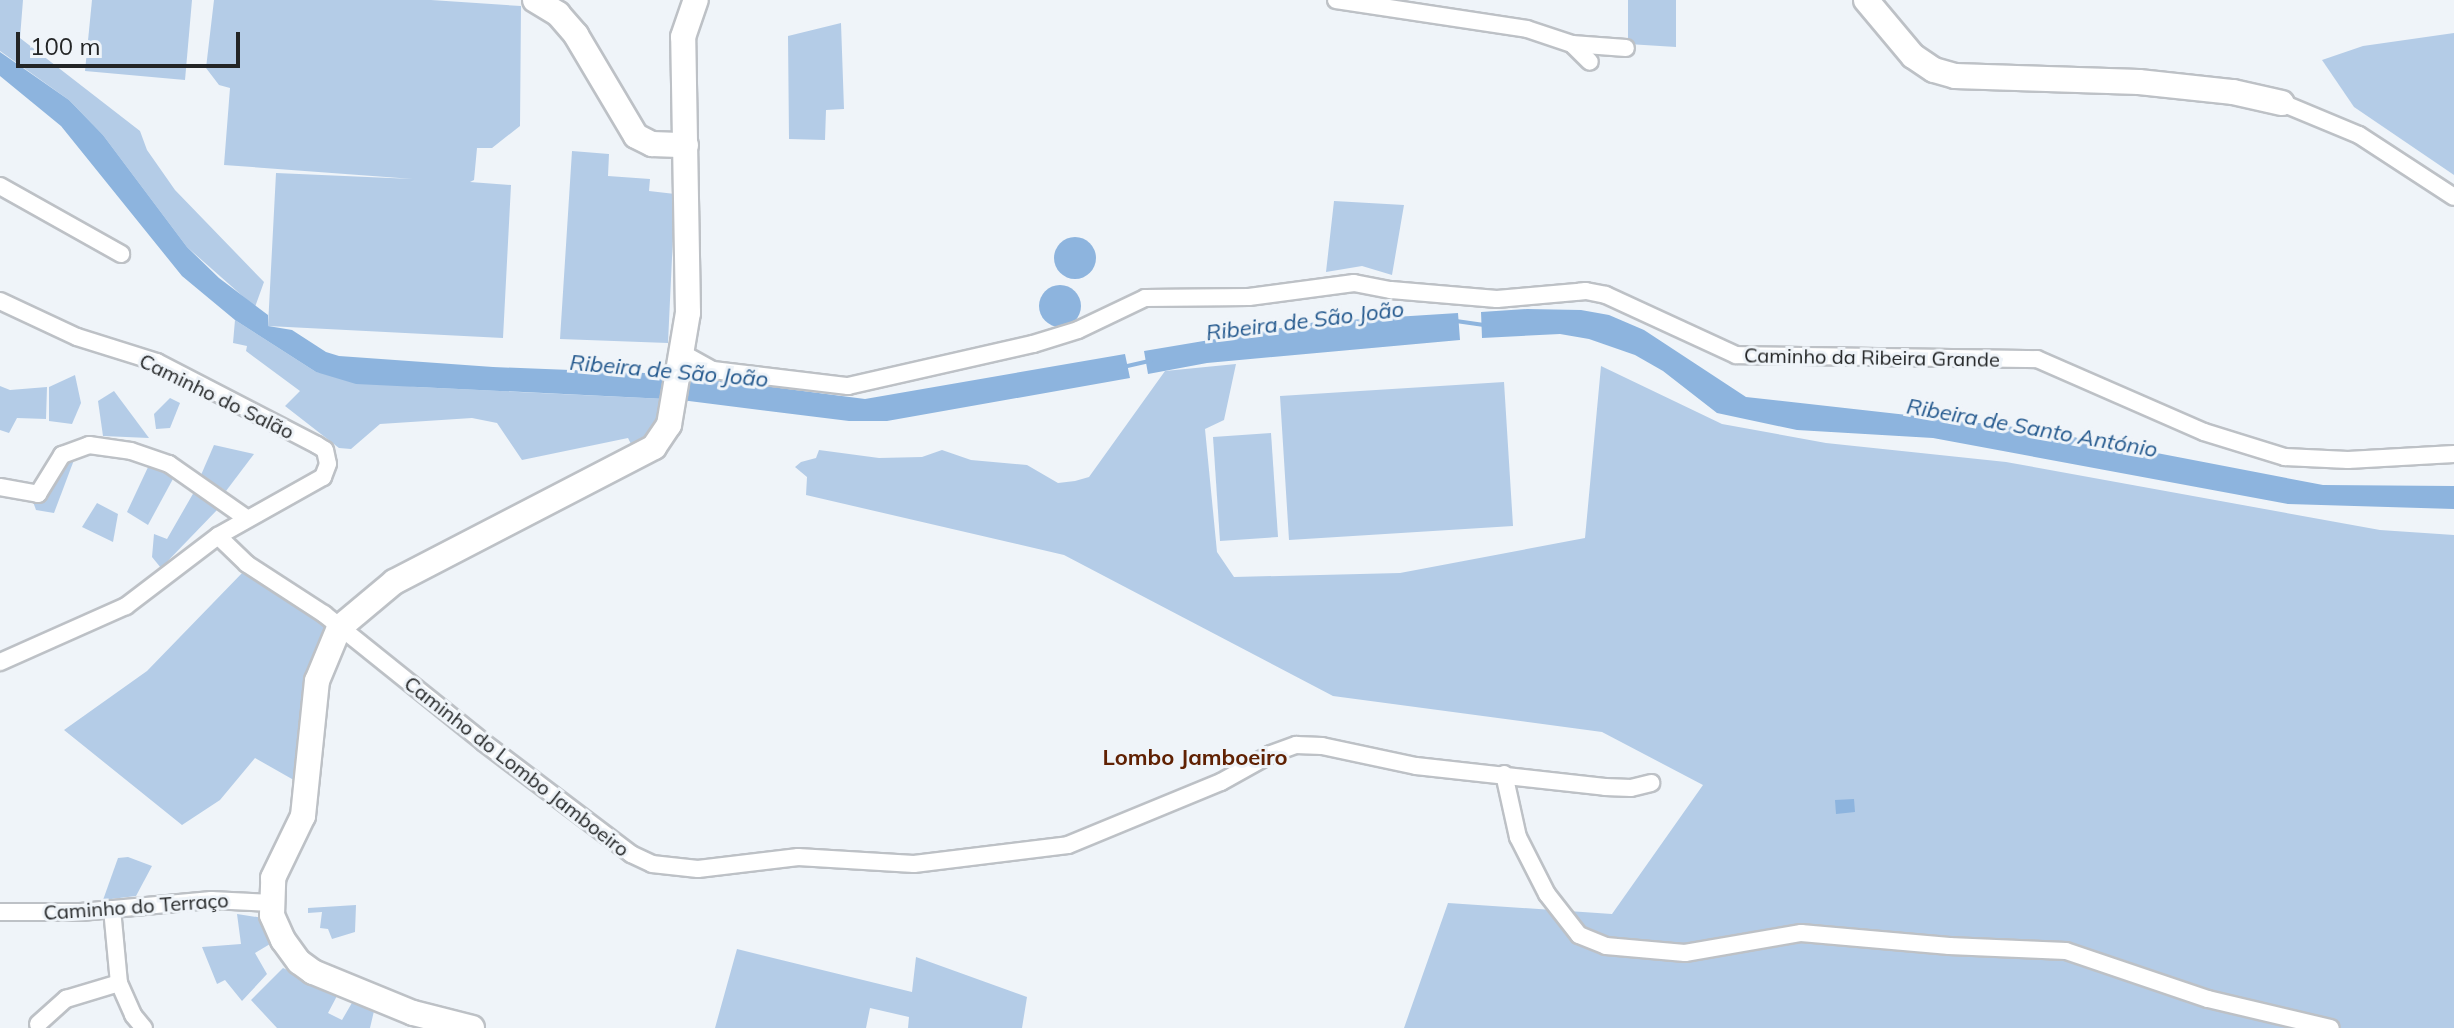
<!DOCTYPE html>
<html>
<head>
<meta charset="utf-8">
<style>
  body { margin:0 }
  #map { position:relative; width:2454px; height:1028px; overflow:hidden; background:#eff4f9; font-family:Mulish,sans-serif }
  div>[style] { position:absolute }
  [style*='--x'] { left:calc(var(--x)*1px); top:calc(var(--y)*1px); width:calc(var(--w)*1px); rotate:calc(var(--a)*1deg) }
  .green>* { inset:0; background:#b4cce7 }
  .water>* { inset:0; background:#8db4de }
  .round { border-radius:50% }
  .stream>* { height:4px; margin:-2px; padding:0 2px; transform-origin:2px; border-radius:2px; background:#8db4de }
  .roads { filter:drop-shadow(2px 0 #bdc1c6) drop-shadow(-2px 0 #bdc1c6) drop-shadow(0 2px #bdc1c6) drop-shadow(0 -2px #bdc1c6) }
  .minor>* { height:16px; margin:-8px; padding:0 8px; transform-origin:8px; border-radius:8px; background:#fff }
  .secondary>* { height:24px; margin:-12px; padding:0 12px; transform-origin:12px; border-radius:12px; background:#fff }
  span { translate:-50% -50%; white-space:nowrap; text-align:center; line-height:1.15; -webkit-text-stroke:6px #eff4f9; paint-order:stroke }
  .street-label { font-size:20px; color:#232526 }
  .water-label { font-size:22px; color:#23588d; font-style:italic }
  .neighbourhood-label { font-size:22px; color:#602103; font-weight:700 }
  .scale { position:absolute; left:16px; top:32px; width:224px; height:36px; box-sizing:border-box; border:4px solid #232526; border-top:0; padding-left:10px; font-size:24px; line-height:28px; white-space:nowrap; color:#232526; -webkit-text-stroke:6px #eff4f9; paint-order:stroke }
</style>
</head>
<body>
<div id="map">
  <div class="green">
    <div style="clip-path:polygon(0 0,23px 0,20px 38px,140px 131px,147px 150px,175px 190px,264px 282px,255px 307px,187px 247px,103px 135px,69px 100px,0 51px)"></div>
    <div style="clip-path:polygon(92px 0,192px 0,185px 80px,85px 71px)"></div>
    <div style="clip-path:polygon(214px 0,431px 0,521px 6px,520px 126px,492px 148px,477px 148px,474px 180px,470px 182px,511px 185px,503px 338px,268px 326px,276px 173px,413px 179px,224px 165px,230px 88px,219px 85px,206px 68px)"></div>
    <div style="clip-path:polygon(1628px 0,1676px 0,1676px 47px,1628px 44px)"></div>
    <div style="clip-path:polygon(841px 23px,844px 109px,826px 110px,825px 140px,789px 139px,788px 36px)"></div>
    <div style="clip-path:polygon(2454px 33px,2454px 175px,2354px 107px,2322px 60px,2363px 46px)"></div>
    <div style="clip-path:polygon(572px 151px,609px 154px,608px 176px,650px 179px,649px 191px,675px 194px,668px 343px,560px 339px)"></div>
    <div style="clip-path:polygon(1334px 201px,1404px 205px,1392px 275px,1362px 266px,1326px 272px)"></div>
    <div style="clip-path:polygon(235px 320px,316px 372px,417px 387px,666px 399px,657px 433px,633px 448px,628px 438px,522px 460px,497px 423px,472px 418px,380px 424px,351px 449px,339px 448px,285px 406px,300px 391px,246px 351px,247px 346px,233px 343px)"></div>
    <div style="clip-path:polygon(1236px 364px,1224px 420px,1205px 429px,1217px 552px,1234px 577px,1400px 573px,1585px 538px,1601px 366px,1722px 424px,1826px 443px,2006px 462px,2380px 530px,2454px 535px,2454px 1028px,1404px 1028px,1448px 903px,1612px 914px,1703px 785px,1602px 732px,1333px 696px,1064px 555px,806px 495px,807px 477px,795px 467px,801px 462px,816px 458px,819px 450px,879px 458px,922px 457px,942px 450px,971px 460px,1027px 465px,1058px 483px,1075px 481px,1089px 477px,1165px 371px)"></div>
    <div style="clip-path:polygon(75px 375px,81px 403px,72px 424px,49px 421px,49px 387px)"></div>
    <div style="clip-path:polygon(1504px 382px,1513px 526px,1289px 540px,1280px 396px)"></div>
    <div style="clip-path:polygon(0 386px,10px 390px,47px 387px,46px 419px,17px 418px,9px 433px,0 430px)"></div>
    <div style="clip-path:polygon(114px 391px,149px 438px,103px 436px,98px 401px)"></div>
    <div style="clip-path:polygon(170px 398px,180px 403px,170px 428px,156px 429px,154px 414px)"></div>
    <div style="clip-path:polygon(1271px 433px,1278px 537px,1220px 541px,1213px 437px)"></div>
    <div style="clip-path:polygon(214px 445px,254px 454px,226px 491px,201px 475px)"></div>
    <div style="clip-path:polygon(77px 452px,54px 513px,36px 510px,31px 496px,64px 461px)"></div>
    <div style="clip-path:polygon(149px 465px,174px 477px,148px 525px,127px 512px)"></div>
    <div style="clip-path:polygon(194px 492px,217px 510px,161px 568px,152px 557px,154px 534px,167px 539px)"></div>
    <div style="clip-path:polygon(97px 503px,118px 514px,113px 542px,82px 527px)"></div>
    <div style="clip-path:polygon(245px 570px,325px 625px,306px 681px,299px 783px,255px 758px,220px 800px,182px 825px,64px 730px,147px 671px)"></div>
    <div style="clip-path:polygon(128px 857px,152px 866px,136px 896px,103px 900px,118px 858px)"></div>
    <div style="clip-path:polygon(356px 905px,355px 932px,332px 939px,328px 929px,320px 928px,322px 912px,308px 913px,308px 908px)"></div>
    <div style="clip-path:polygon(237px 914px,270px 919px,270px 944px,255px 953px,267px 974px,242px 1001px,225px 980px,217px 984px,202px 947px,241px 944px)"></div>
    <div style="clip-path:polygon(737px 949px,912px 992px,916px 957px,1027px 997px,1022px 1028px,908px 1028px,909px 1017px,870px 1008px,866px 1028px,715px 1028px)"></div>
    <div style="clip-path:polygon(283px 968px,338px 994px,328px 1013px,342px 1020px,353px 1001px,374px 1011px,370px 1028px,277px 1028px,251px 1000px)"></div>
  </div>
  <div class="water">
    <div style="clip-path:polygon(0 52px,69px 100px,103px 135px,187px 247px,219px 278px,268px 315px,268px 326px,292px 330px,326px 352px,339px 356px,493px 367px,670px 374px,666px 399px,356px 384px,316px 372px,235px 320px,182px 276px,61px 126px,0 76px)"></div>
    <div class="round" style="left:1054px;top:237px;width:42px;height:42px"></div>
    <div class="round" style="left:1039px;top:285px;width:42px;height:42px"></div>
    <div style="clip-path:polygon(1527px 309px,1581px 310px,1609px 315px,1644px 330px,1746px 397px,2032px 429px,2323px 485px,2454px 486px,2454px 509px,2288px 504px,1933px 438px,1797px 430px,1717px 413px,1663px 371px,1635px 355px,1589px 339px,1560px 334px,1482px 338px,1481px 312px)"></div>
    <div style="clip-path:polygon(1458px 313px,1460px 340px,1207px 363px,1148px 374px,1144px 351px,1316px 322px)"></div>
    <div style="clip-path:polygon(1125px 354px,1130px 378px,887px 421px,849px 421px,681px 400px,686px 376px,865px 399px)"></div>
    <div style="clip-path:polygon(1854px 799px,1855px 812px,1836px 814px,1835px 800px)"></div>
  </div>
  <div class="stream">
    <div style="--x:1456;--y:321;--w:30;--a:8"></div>
    <div style="--x:1123;--y:367;--w:28;--a:-13"></div>
  </div>
  <div class="roads">
    <div class="minor">
      <div style="--x:1336;--y:0;--w:193;--a:8.6"></div>
      <div style="--x:1527;--y:29;--w:47;--a:18.4"></div>
      <div style="--x:1572;--y:44;--w:54;--a:4.2"></div>
      <div style="--x:1572;--y:44;--w:25;--a:45"></div>
      <div style="--x:2282;--y:103;--w:83;--a:22.6"></div>
      <div style="--x:2359;--y:135;--w:113;--a:33.1"></div>
      <div style="--x:0;--y:186;--w:139;--a:29.3"></div>
      <div style="--x:0;--y:301;--w:85;--a:25.1"></div>
      <div style="--x:77;--y:337;--w:84;--a:17.4"></div>
      <div style="--x:157;--y:362;--w:180;--a:27.4"></div>
      <div style="--x:317;--y:445;--w:9;--a:32"></div>
      <div style="--x:325;--y:450;--w:14;--a:78"></div>
      <div style="--x:328;--y:464;--w:14;--a:111"></div>
      <div style="--x:323;--y:477;--w:120;--a:150.7"></div>
      <div style="--x:218;--y:536;--w:116;--a:142.7"></div>
      <div style="--x:126;--y:606;--w:138;--a:156"></div>
      <div style="--x:682;--y:353;--w:35;--a:29"></div>
      <div style="--x:713;--y:370;--w:136;--a:6.8"></div>
      <div style="--x:848;--y:386;--w:190;--a:-12.8"></div>
      <div style="--x:1033;--y:344;--w:47;--a:-17.3"></div>
      <div style="--x:1078;--y:330;--w:74;--a:-25.5"></div>
      <div style="--x:1145;--y:298;--w:104;--a:-0.6"></div>
      <div style="--x:1249;--y:297;--w:106;--a:-7.6"></div>
      <div style="--x:1354;--y:283;--w:38;--a:11"></div>
      <div style="--x:1391;--y:290;--w:106;--a:4.9"></div>
      <div style="--x:1497;--y:299;--w:89;--a:-5.1"></div>
      <div style="--x:1586;--y:291;--w:20;--a:11"></div>
      <div style="--x:1606;--y:295;--w:143;--a:24.8"></div>
      <div style="--x:1736;--y:355;--w:301;--a:0.8"></div>
      <div style="--x:2037;--y:359;--w:182;--a:23.6"></div>
      <div style="--x:2204;--y:432;--w:85;--a:17.2"></div>
      <div style="--x:2285;--y:457;--w:63;--a:2.7"></div>
      <div style="--x:2348;--y:460;--w:106;--a:-3.2"></div>
      <div style="--x:0;--y:487;--w:39;--a:10"></div>
      <div style="--x:38;--y:494;--w:46;--a:-58.4"></div>
      <div style="--x:62;--y:455;--w:29;--a:-20"></div>
      <div style="--x:89;--y:445;--w:42;--a:8.1"></div>
      <div style="--x:131;--y:451;--w:40;--a:18.9"></div>
      <div style="--x:169;--y:464;--w:94;--a:35"></div>
      <div style="--x:218;--y:536;--w:40;--a:44"></div>
      <div style="--x:247;--y:564;--w:92;--a:33"></div>
      <div style="--x:324;--y:614;--w:204;--a:38.8"></div>
      <div style="--x:483;--y:742;--w:186;--a:37.1"></div>
      <div style="--x:631;--y:854;--w:23;--a:25"></div>
      <div style="--x:652;--y:864;--w:46;--a:6.2"></div>
      <div style="--x:698;--y:869;--w:101;--a:-6.8"></div>
      <div style="--x:798;--y:857;--w:116;--a:3.5"></div>
      <div style="--x:914;--y:864;--w:155;--a:-7"></div>
      <div style="--x:1068;--y:845;--w:165;--a:-22.4"></div>
      <div style="--x:1221;--y:782;--w:57;--a:-29.2"></div>
      <div style="--x:1271;--y:754;--w:27;--a:-20"></div>
      <div style="--x:1296;--y:745;--w:26;--a:2"></div>
      <div style="--x:1322;--y:746;--w:96;--a:12"></div>
      <div style="--x:1416;--y:766;--w:190;--a:6.3"></div>
      <div style="--x:1605;--y:787;--w:26;--a:2"></div>
      <div style="--x:1631;--y:788;--w:21;--a:-14"></div>
      <div style="--x:1504;--y:774;--w:65;--a:77.5"></div>
      <div style="--x:1518;--y:837;--w:64;--a:63"></div>
      <div style="--x:1547;--y:894;--w:52;--a:52"></div>
      <div style="--x:1579;--y:935;--w:29;--a:22"></div>
      <div style="--x:1606;--y:946;--w:79;--a:5.1"></div>
      <div style="--x:1685;--y:953;--w:118;--a:-9.8"></div>
      <div style="--x:1801;--y:933;--w:149;--a:5"></div>
      <div style="--x:1949;--y:946;--w:117;--a:2.4"></div>
      <div style="--x:2066;--y:951;--w:150;--a:18.7"></div>
      <div style="--x:2208;--y:999;--w:126;--a:13.3"></div>
      <div style="--x:112;--y:909;--w:74;--a:84.6"></div>
      <div style="--x:119;--y:983;--w:35;--a:66"></div>
      <div style="--x:133;--y:1015;--w:17;--a:50"></div>
      <div style="--x:0;--y:912;--w:81;--a:0"></div>
      <div style="--x:81;--y:912;--w:131;--a:-5.3"></div>
      <div style="--x:211;--y:900;--w:61;--a:2.8"></div>
      <div style="--x:38;--y:1024;--w:38;--a:-42"></div>
      <div style="--x:66;--y:999;--w:55;--a:-16.8"></div>
    </div>
    <div class="secondary">
      <div style="--x:535;--y:0;--w:27;--a:31"></div>
      <div style="--x:558;--y:14;--w:28;--a:49"></div>
      <div style="--x:576;--y:35;--w:117;--a:59.3"></div>
      <div style="--x:636;--y:136;--w:18;--a:27"></div>
      <div style="--x:652;--y:144;--w:34;--a:2"></div>
      <div style="--x:1866;--y:0;--w:73;--a:50"></div>
      <div style="--x:1913;--y:56;--w:25;--a:34"></div>
      <div style="--x:1934;--y:70;--w:22;--a:16"></div>
      <div style="--x:1955;--y:76;--w:184;--a:1.9"></div>
      <div style="--x:2139;--y:82;--w:95;--a:6.1"></div>
      <div style="--x:2233;--y:92;--w:50;--a:12.7"></div>
      <div style="--x:472;--y:1028;--w:61;--a:-165.7"></div>
      <div style="--x:413;--y:1013;--w:108;--a:-157.7"></div>
      <div style="--x:313;--y:972;--w:17;--a:-144"></div>
      <div style="--x:299;--y:962;--w:27;--a:-126"></div>
      <div style="--x:283;--y:940;--w:27;--a:-114"></div>
      <div style="--x:272;--y:915;--w:37;--a:-88"></div>
      <div style="--x:273;--y:878;--w:69;--a:-64.2"></div>
      <div style="--x:303;--y:816;--w:136;--a:-84.1"></div>
      <div style="--x:317;--y:681;--w:57;--a:-67.5"></div>
      <div style="--x:339;--y:628;--w:72;--a:-39.9"></div>
      <div style="--x:394;--y:582;--w:293;--a:-27.4"></div>
      <div style="--x:654;--y:447;--w:27;--a:-56"></div>
      <div style="--x:669;--y:425;--w:114;--a:-80.4"></div>
      <div style="--x:688;--y:313;--w:276;--a:-91"></div>
      <div style="--x:683;--y:37;--w:39;--a:-71"></div>
    </div>
  </div>
  <div class="street-label">
    <span style="left:1872px;top:357px;rotate:1deg">Caminho da Ribeira Grande</span>
    <span style="left:217px;top:396px;rotate:26deg">Caminho do Salão</span>
    <span style="left:517px;top:766px;rotate:38deg">Caminho do Lombo Jamboeiro</span>
    <span style="left:136px;top:906px;rotate:-4deg">Caminho do Terraço</span>
  </div>
  <div class="water-label">
    <span style="left:1305px;top:321px;rotate:-7deg">Ribeira de São João</span>
    <span style="left:669px;top:371px;rotate:5deg">Ribeira de São João</span>
    <span style="left:2032px;top:428px;rotate:10deg">Ribeira de Santo António</span>
  </div>
  <div class="neighbourhood-label">
    <span style="left:1195px;top:758px">Lombo Jamboeiro</span>
  </div>
  <div class="scale">100 m</div>
</div>
</body>
</html>
